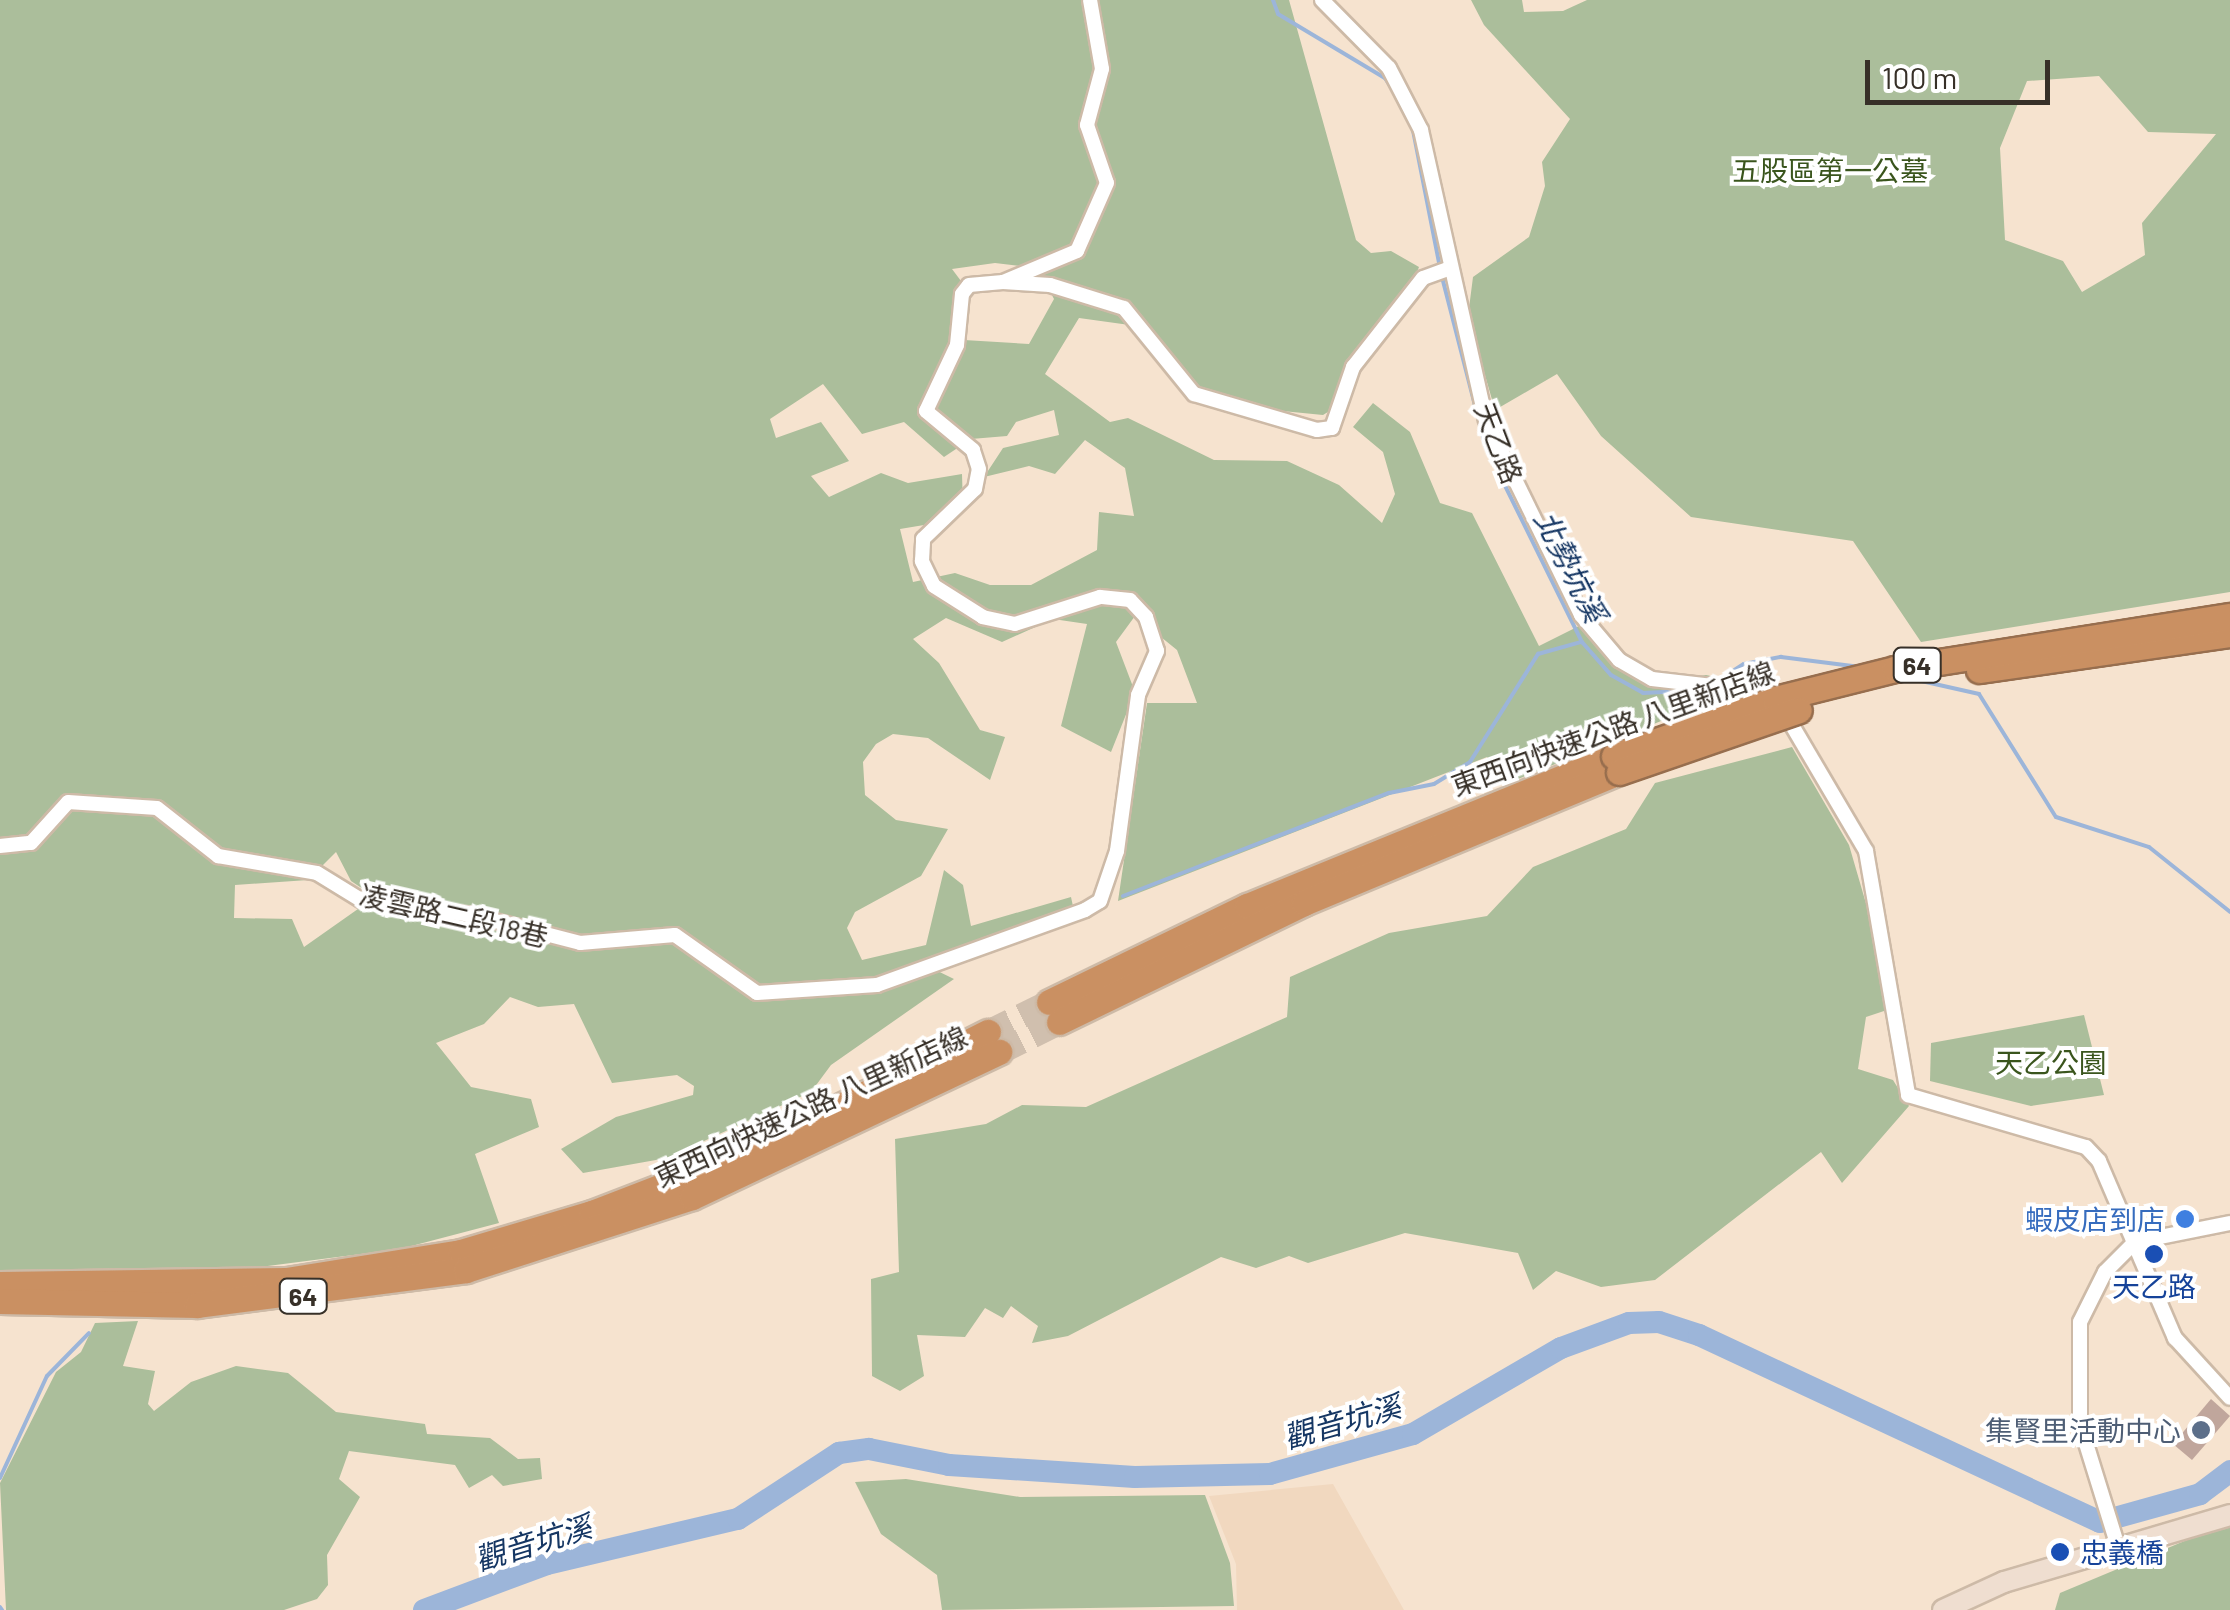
<!DOCTYPE html>
<html>
<head>
<meta charset="utf-8">
<style>
  body { margin:0 }
  #map { position:relative; width:2230px; height:1610px; overflow:hidden; background:#f6e3cf; font-family:Barlow,"Noto Sans TC",sans-serif }
  div>[style] { position:absolute }
  [style*='--x'] { left:calc(var(--x)*1px); top:calc(var(--y)*1px); width:calc(var(--w)*1px); rotate:calc(var(--a)*1deg) }
  .built>* { inset:0; background:#f1d8bf }
  .green>* { inset:0; background:#abbe9b }
  .stream>* { height:4px; margin:-2px; padding:0 2px; transform-origin:2px; border-radius:2px; background:#9cb5d9 }
  .river>* { height:22px; margin:-11px; padding:0 11px; transform-origin:11px; border-radius:11px; background:#9cb5d9 }
  .building>* { inset:0; background:#c0a69c }
  .highway-tunnel>* { height:25px; margin-top:-12.5px; transform-origin:0; background:repeating-linear-gradient(90deg,#d0bfae 0 25px,transparent 0 37px) }
  .roads { filter:drop-shadow(2px 0 #cdbaa7) drop-shadow(-2px 0 #cdbaa7) drop-shadow(0 2px #cdbaa7) drop-shadow(0 -2px #cdbaa7) }
  .street>* { height:14px; margin:-7px; padding:0 7px; transform-origin:7px; border-radius:7px; background:#fff }
  .secondary>* { height:20px; margin:-10px; padding:0 10px; transform-origin:10px; border-radius:10px; background:#efded0 }
  .highway>* { height:25px; margin:-12.5px; padding:0 12.5px; transform-origin:12.5px; border-radius:12.5px; background:#ca9062 }
  .bridges { filter:drop-shadow(2px 0 #976e4e) drop-shadow(-2px 0 #976e4e) drop-shadow(0 2px #976e4e) drop-shadow(0 -2px #976e4e) }
  .highway-bridge>* { height:25px; margin:-12.5px; padding:0 12.5px; transform-origin:12.5px; border-radius:12.5px; background:#ca9062 }
  .dots>* { width:28px; height:28px; translate:-50% -50%; box-sizing:border-box; border:5px solid #fff; border-radius:50% }
  span { translate:-50% -50%; white-space:nowrap; text-align:center; line-height:1.15; -webkit-text-stroke:8px #fff; paint-order:stroke }
  .shield-label span { padding:2px 8px; background:#fff; border:2px solid; border-radius:8px; -webkit-text-stroke-width:0 }
  .shield-label { font-size:25px; color:#373028; font-weight:700 }
  .park-label { font-size:28px; color:#3a551d }
  .street-label { font-size:28px; color:#373028 }
  .shop-label { font-size:28px; color:#366cbe }
  .right { translate:-100% -50%; text-align:right }
  .transit-label { font-size:28px; color:#164399 }
  .left { translate:0 -50%; text-align:left }
  .service-label { font-size:28px; color:#4e5e75 }
  .water-label { font-size:30px; color:#153663; font-style:italic }
  .scale { position:absolute; left:1865px; top:60px; width:185px; height:45px; box-sizing:border-box; border:5px solid #373028; border-top:0; padding-left:12px; font-size:30px; line-height:35px; white-space:nowrap; color:#373028; -webkit-text-stroke:8px #fff; paint-order:stroke }
</style>
</head>
<body>
<div id="map">
  <div class="built">
    <div style="clip-path:polygon(1333px 1484px,1404px 1610px,1237px 1610px,1236px 1564px,1209px 1496px)"></div>
  </div>
  <div class="green">
    <div style="clip-path:polygon(evenodd,0 0,1289px 0,1356px 240px,1371px 253px,1391px 251px,1419px 267px,1407px 296px,1368px 339px,1349px 399px,1323px 415px,1230px 406px,1183px 380px,1144px 327px,1079px 318px,1045px 374px,1110px 422px,1128px 418px,1214px 460px,1287px 461px,1339px 485px,1382px 523px,1395px 494px,1383px 452px,1353px 427px,1373px 403px,1410px 432px,1440px 503px,1472px 513px,1539px 646px,1581px 625px,1660px 683px,1706px 675px,1726px 679px,1730px 693px,1506px 784px,1487px 757px,1118px 901px,1147px 703px,1197px 703px,1177px 650px,1135px 616px,1116px 642px,1135px 692px,1111px 752px,1061px 726px,1087px 624px,1053px 619px,1002px 642px,946px 618px,913px 639px,939px 663px,980px 730px,1005px 737px,990px 780px,928px 738px,893px 734px,876px 744px,863px 762px,865px 795px,896px 820px,948px 829px,921px 876px,855px 912px,847px 928px,862px 960px,926px 945px,944px 870px,963px 885px,971px 926px,1071px 897px,1074px 911px,919px 962px,954px 979px,831px 1065px,811px 1092px,667px 1158px,583px 1173px,561px 1149px,616px 1117px,693px 1095px,694px 1086px,677px 1075px,612px 1083px,574px 1004px,538px 1007px,510px 997px,484px 1024px,436px 1043px,471px 1087px,531px 1099px,539px 1127px,475px 1154px,499px 1223px,400px 1249px,183px 1277px,0 1276px,0 0,995px 263px,1038px 268px,1054px 299px,1029px 344px,964px 340px,967px 289px,952px 269px,995px 263px,0 0,823px 384px,862px 434px,904px 422px,944px 457px,971px 439px,1007px 436px,1016px 422px,1054px 410px,1059px 435px,1003px 448px,984px 477px,1029px 466px,1055px 474px,1085px 440px,1125px 468px,1134px 516px,1099px 512px,1097px 550px,1031px 585px,990px 585px,955px 573px,913px 582px,900px 529px,948px 521px,963px 507px,962px 474px,908px 483px,881px 473px,829px 497px,811px 476px,849px 461px,821px 422px,776px 438px,770px 419px,823px 384px,0 0,336px 852px,351px 881px,375px 897px,304px 947px,292px 919px,234px 918px,235px 885px,308px 880px,336px 852px)"></div>
    <div style="clip-path:polygon(evenodd,1471px 0,1522px 0,1524px 12px,1563px 11px,1587px 0,2230px 0,2230px 592px,1921px 642px,1853px 541px,1691px 517px,1601px 436px,1557px 374px,1495px 410px,1468px 316px,1473px 277px,1529px 237px,1545px 186px,1542px 162px,1570px 119px,1484px 25px,1471px 0,2099px 76px,2148px 132px,2216px 134px,2142px 223px,2145px 255px,2082px 292px,2063px 261px,2005px 240px,2000px 148px,2027px 81px,2099px 76px)"></div>
    <div style="clip-path:polygon(1792px 747px,1849px 845px,1874px 931px,1887px 1010px,1866px 1017px,1858px 1069px,1893px 1080px,1909px 1106px,1842px 1183px,1821px 1152px,1655px 1280px,1601px 1287px,1556px 1271px,1533px 1290px,1518px 1253px,1405px 1233px,1308px 1263px,1289px 1256px,1256px 1268px,1221px 1257px,1068px 1336px,1032px 1343px,1038px 1326px,1011px 1306px,1003px 1318px,985px 1308px,965px 1337px,917px 1335px,924px 1376px,900px 1391px,872px 1376px,871px 1279px,899px 1272px,895px 1139px,986px 1124px,1022px 1105px,1086px 1107px,1287px 1017px,1290px 977px,1389px 933px,1487px 916px,1533px 867px,1626px 829px,1655px 783px)"></div>
    <div style="clip-path:polygon(2084px 1015px,2104px 1095px,2031px 1106px,1930px 1081px,1931px 1043px)"></div>
    <div style="clip-path:polygon(138px 1321px,123px 1366px,155px 1371px,148px 1404px,154px 1411px,191px 1382px,236px 1366px,288px 1373px,336px 1412px,425px 1424px,427px 1434px,490px 1438px,518px 1459px,540px 1458px,542px 1479px,503px 1486px,492px 1475px,469px 1488px,455px 1465px,349px 1451px,339px 1479px,360px 1497px,327px 1555px,328px 1585px,317px 1599px,284px 1610px,6px 1610px,0 1483px,56px 1372px,81px 1352px,95px 1323px)"></div>
    <div style="clip-path:polygon(906px 1479px,1020px 1497px,1205px 1495px,1230px 1563px,1234px 1606px,942px 1610px,937px 1575px,881px 1534px,855px 1482px)"></div>
    <div style="clip-path:polygon(2230px 1522px,2230px 1610px,2055px 1610px,2060px 1593px)"></div>
  </div>
  <div class="stream">
    <div style="--x:1273;--y:0;--w:15;--a:70"></div>
    <div style="--x:1278;--y:14;--w:125;--a:30.9"></div>
    <div style="--x:1385;--y:78;--w:20;--a:57"></div>
    <div style="--x:1412;--y:125;--w:146;--a:78.9"></div>
    <div style="--x:1442;--y:277;--w:173;--a:75.6"></div>
    <div style="--x:1485;--y:445;--w:220;--a:63.8"></div>
    <div style="--x:1582;--y:642;--w:44;--a:48.7"></div>
    <div style="--x:1611;--y:675;--w:37;--a:29"></div>
    <div style="--x:1643;--y:693;--w:61;--a:-2.8"></div>
    <div style="--x:1908;--y:678;--w:73;--a:12.7"></div>
    <div style="--x:1979;--y:694;--w:145;--a:58"></div>
    <div style="--x:2056;--y:817;--w:98;--a:17.9"></div>
    <div style="--x:2149;--y:847;--w:104;--a:38.7"></div>
    <div style="--x:1716;--y:682;--w:33;--a:-33"></div>
    <div style="--x:1744;--y:664;--w:38;--a:-11"></div>
    <div style="--x:1781;--y:657;--w:80;--a:7.2"></div>
    <div style="--x:1123;--y:896;--w:285;--a:-21.2"></div>
    <div style="--x:1389;--y:793;--w:46;--a:-11.3"></div>
    <div style="--x:1434;--y:784;--w:42;--a:-31.4"></div>
    <div style="--x:1470;--y:762;--w:128;--a:-57.8"></div>
    <div style="--x:1538;--y:654;--w:45;--a:-15.6"></div>
    <div style="--x:0;--y:1478;--w:112;--a:-65.3"></div>
    <div style="--x:47;--y:1376;--w:60;--a:-45.7"></div>
    <div style="--x:0;--y:1607;--w:4;--a:56"></div>
  </div>
  <div class="river">
    <div style="--x:424;--y:1610;--w:131;--a:-20.5"></div>
    <div style="--x:547;--y:1564;--w:196;--a:-13.3"></div>
    <div style="--x:738;--y:1519;--w:121;--a:-33.2"></div>
    <div style="--x:839;--y:1453;--w:30;--a:-8"></div>
    <div style="--x:869;--y:1449;--w:82;--a:11.3"></div>
    <div style="--x:949;--y:1465;--w:186;--a:3.7"></div>
    <div style="--x:1135;--y:1477;--w:135;--a:-1.3"></div>
    <div style="--x:1270;--y:1474;--w:148;--a:-15.6"></div>
    <div style="--x:1413;--y:1434;--w:171;--a:-30.2"></div>
    <div style="--x:1561;--y:1348;--w:72;--a:-20.2"></div>
    <div style="--x:1629;--y:1323;--w:30;--a:-2"></div>
    <div style="--x:1659;--y:1322;--w:42;--a:18"></div>
    <div style="--x:1699;--y:1335;--w:442;--a:25"></div>
    <div style="--x:2100;--y:1522;--w:104;--a:-15.6"></div>
    <div style="--x:2200;--y:1494;--w:38;--a:-37"></div>
  </div>
  <div class="building">
    <div style="clip-path:polygon(2211px 1399px,2230px 1416px,2192px 1460px,2173px 1444px)"></div>
  </div>
  <div class="highway-tunnel">
    <div style="--x:988;--y:1032;--w:68;--a:-26.2"></div>
    <div style="--x:999;--y:1052;--w:67;--a:-26.6"></div>
  </div>
  <div class="roads">
    <div class="street">
      <div style="--x:1090;--y:0;--w:70;--a:80.1"></div>
      <div style="--x:1102;--y:69;--w:58;--a:105"></div>
      <div style="--x:1087;--y:125;--w:61;--a:71"></div>
      <div style="--x:1107;--y:183;--w:74;--a:113.8"></div>
      <div style="--x:1077;--y:251;--w:80;--a:157.3"></div>
      <div style="--x:1003;--y:282;--w:47;--a:3.7"></div>
      <div style="--x:1050;--y:285;--w:77;--a:17.3"></div>
      <div style="--x:1124;--y:308;--w:111;--a:50.9"></div>
      <div style="--x:1194;--y:394;--w:128;--a:16.3"></div>
      <div style="--x:1317;--y:430;--w:15;--a:-8"></div>
      <div style="--x:1332;--y:428;--w:65;--a:-71"></div>
      <div style="--x:1353;--y:367;--w:113;--a:-51.8"></div>
      <div style="--x:1423;--y:278;--w:29;--a:-20"></div>
      <div style="--x:1322;--y:0;--w:95;--a:45.4"></div>
      <div style="--x:1389;--y:68;--w:70;--a:62.7"></div>
      <div style="--x:1421;--y:130;--w:297;--a:77.4"></div>
      <div style="--x:1486;--y:420;--w:217;--a:64"></div>
      <div style="--x:1581;--y:615;--w:59;--a:49.8"></div>
      <div style="--x:1619;--y:660;--w:38;--a:30"></div>
      <div style="--x:1652;--y:679;--w:122;--a:6.6"></div>
      <div style="--x:1773;--y:693;--w:183;--a:59.5"></div>
      <div style="--x:1866;--y:851;--w:248;--a:80.2"></div>
      <div style="--x:1908;--y:1095;--w:185;--a:16.3"></div>
      <div style="--x:2086;--y:1147;--w:19;--a:47"></div>
      <div style="--x:2099;--y:1161;--w:193;--a:66.8"></div>
      <div style="--x:2175;--y:1338;--w:81;--a:47.5"></div>
      <div style="--x:0;--y:846;--w:31;--a:-6"></div>
      <div style="--x:31;--y:843;--w:55;--a:-47.9"></div>
      <div style="--x:68;--y:802;--w:89;--a:3.9"></div>
      <div style="--x:157;--y:808;--w:78;--a:38.2"></div>
      <div style="--x:218;--y:856;--w:100;--a:9.7"></div>
      <div style="--x:317;--y:873;--w:52;--a:31.5"></div>
      <div style="--x:361;--y:900;--w:112;--a:7.7"></div>
      <div style="--x:472;--y:915;--w:112;--a:14.5"></div>
      <div style="--x:580;--y:943;--w:95;--a:-4.8"></div>
      <div style="--x:675;--y:935;--w:100;--a:35.3"></div>
      <div style="--x:757;--y:993;--w:120;--a:-3.8"></div>
      <div style="--x:877;--y:985;--w:221;--a:-19.8"></div>
      <div style="--x:1085;--y:910;--w:17;--a:-31"></div>
      <div style="--x:1100;--y:901;--w:53;--a:-71.2"></div>
      <div style="--x:1117;--y:851;--w:157;--a:-82.3"></div>
      <div style="--x:1138;--y:695;--w:48;--a:-66.6"></div>
      <div style="--x:1157;--y:651;--w:36;--a:-108"></div>
      <div style="--x:1146;--y:617;--w:23;--a:-133"></div>
      <div style="--x:1130;--y:600;--w:30;--a:-174"></div>
      <div style="--x:1100;--y:597;--w:89;--a:162.4"></div>
      <div style="--x:1015;--y:624;--w:33;--a:-168"></div>
      <div style="--x:983;--y:617;--w:58;--a:-147.7"></div>
      <div style="--x:934;--y:586;--w:28;--a:-116"></div>
      <div style="--x:922;--y:561;--w:22;--a:-87"></div>
      <div style="--x:923;--y:539;--w:72;--a:-43.9"></div>
      <div style="--x:975;--y:489;--w:20;--a:-79"></div>
      <div style="--x:979;--y:469;--w:20;--a:-108"></div>
      <div style="--x:973;--y:450;--w:61;--a:-140.3"></div>
      <div style="--x:926;--y:411;--w:73;--a:-64.8"></div>
      <div style="--x:957;--y:345;--w:51;--a:-84.4"></div>
      <div style="--x:962;--y:294;--w:11;--a:-52"></div>
      <div style="--x:969;--y:285;--w:34;--a:-5"></div>
      <div style="--x:2119;--y:1550;--w:132;--a:-107.2"></div>
      <div style="--x:2080;--y:1424;--w:102;--a:-90"></div>
      <div style="--x:2080;--y:1322;--w:56;--a:-63.4"></div>
      <div style="--x:2105;--y:1272;--w:42;--a:-45"></div>
      <div style="--x:2135;--y:1242;--w:97;--a:-11.3"></div>
    </div>
    <div class="secondary">
      <div style="--x:1943;--y:1610;--w:67;--a:-24.7"></div>
      <div style="--x:2004;--y:1582;--w:236;--a:-16.5"></div>
    </div>
    <div class="highway">
      <div style="--x:1049;--y:1002;--w:220;--a:-25.9"></div>
      <div style="--x:1247;--y:906;--w:396;--a:-22.2"></div>
      <div style="--x:1059;--y:1022;--w:272;--a:-25.9"></div>
      <div style="--x:1304;--y:903;--w:341;--a:-22.6"></div>
      <div style="--x:0;--y:1284;--w:286;--a:-0.8"></div>
      <div style="--x:286;--y:1280;--w:177;--a:-9.1"></div>
      <div style="--x:461;--y:1252;--w:137;--a:-16.6"></div>
      <div style="--x:592;--y:1213;--w:164;--a:-21.1"></div>
      <div style="--x:745;--y:1154;--w:272;--a:-26.7"></div>
      <div style="--x:0;--y:1301;--w:197;--a:1.2"></div>
      <div style="--x:197;--y:1305;--w:271;--a:-7.4"></div>
      <div style="--x:466;--y:1270;--w:237;--a:-17.9"></div>
      <div style="--x:692;--y:1197;--w:340;--a:-25.3"></div>
    </div>
  </div>
  <div class="bridges">
    <div class="highway-bridge">
      <div style="--x:1979;--y:670;--w:254;--a:-8.2"></div>
      <div style="--x:1614;--y:756;--w:171;--a:-19.5"></div>
      <div style="--x:1775;--y:699;--w:124;--a:-14"></div>
      <div style="--x:1895;--y:669;--w:339;--a:-9"></div>
      <div style="--x:1619;--y:772;--w:190;--a:-19"></div>
    </div>
  </div>
  <div class="dots">
    <div style="left:2185px;top:1219px;background:#3f7fe0"></div>
    <div style="left:2154px;top:1254px;background:#1a4fb4"></div>
    <div style="left:2201px;top:1430px;background:#5c6f8a"></div>
    <div style="left:2060px;top:1552px;background:#1a4fb4"></div>
  </div>
  <div class="shield-label">
    <span style="left:1917px;top:665px">64</span>
    <span style="left:303px;top:1296px">64</span>
  </div>
  <div class="park-label">
    <span style="left:1830px;top:170px">五股區第一公墓</span>
    <span style="left:2051px;top:1062px">天乙公園</span>
  </div>
  <div class="street-label">
    <span style="left:1499px;top:443px;rotate:69deg">天乙路</span>
    <span style="left:1613px;top:728px;rotate:-20deg">東西向快速公路 八里新店線</span>
    <span style="left:454px;top:915px;rotate:13deg">凌雲路二段18巷</span>
    <span style="left:811px;top:1106px;rotate:-25deg">東西向快速公路 八里新店線</span>
  </div>
  <div class="shop-label">
    <span class="right" style="left:2165px;top:1219px">蝦皮店到店</span>
  </div>
  <div class="transit-label">
    <span style="left:2154px;top:1286px">天乙路</span>
    <span class="left" style="left:2080px;top:1552px">忠義橋</span>
  </div>
  <div class="service-label">
    <span class="right" style="left:2181px;top:1430px">集賢里活動中心</span>
  </div>
  <div class="water-label">
    <span style="left:1571px;top:566px;rotate:63deg">北勢坑溪</span>
    <span style="left:1342px;top:1421px;rotate:-16deg">觀音坑溪</span>
    <span style="left:533px;top:1542px;rotate:-17deg">觀音坑溪</span>
  </div>
  <div class="scale">100 m</div>
</div>
</body>
</html>
